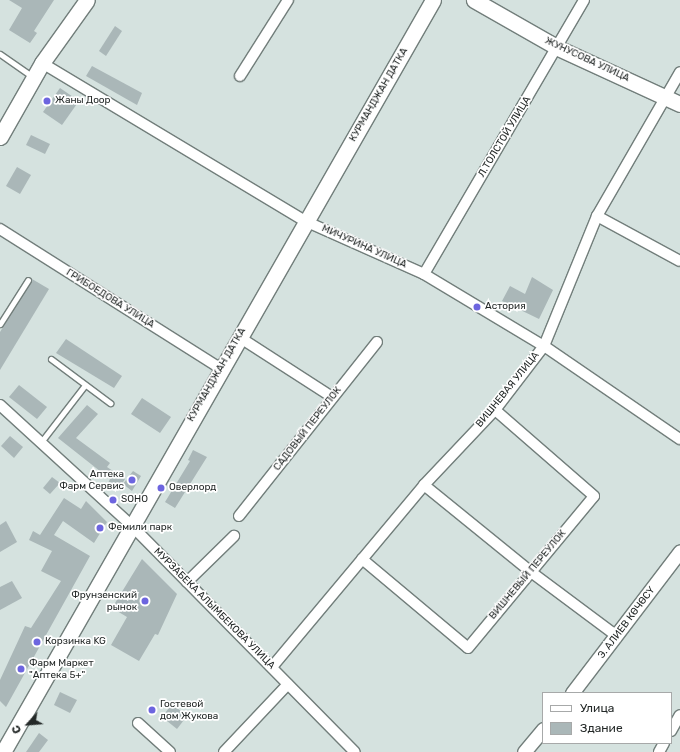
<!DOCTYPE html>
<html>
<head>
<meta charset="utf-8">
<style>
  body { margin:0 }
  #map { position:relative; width:680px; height:752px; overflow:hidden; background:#d5e2df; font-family:Rubik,sans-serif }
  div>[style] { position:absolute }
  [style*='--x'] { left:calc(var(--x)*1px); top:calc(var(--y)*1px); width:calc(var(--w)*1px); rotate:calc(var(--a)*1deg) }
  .building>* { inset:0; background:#aab7b8 }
  .roads { filter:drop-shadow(1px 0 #727e7b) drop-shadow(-1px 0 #727e7b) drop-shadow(0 1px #727e7b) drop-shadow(0 -1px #727e7b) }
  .service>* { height:5px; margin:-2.5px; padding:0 2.5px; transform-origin:2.5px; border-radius:2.5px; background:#fff }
  .minor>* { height:10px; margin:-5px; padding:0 5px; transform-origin:5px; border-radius:5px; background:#fff }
  .tertiary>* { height:13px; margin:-6.5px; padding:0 6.5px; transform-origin:6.5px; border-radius:6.5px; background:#fff }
  .secondary>* { height:15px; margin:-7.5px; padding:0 7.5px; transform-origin:7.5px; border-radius:7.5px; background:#fff }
  .dots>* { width:11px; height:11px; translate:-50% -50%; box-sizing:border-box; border:2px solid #fff; border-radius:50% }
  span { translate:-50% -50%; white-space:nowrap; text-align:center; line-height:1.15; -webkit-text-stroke:3.5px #fff; paint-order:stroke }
  .street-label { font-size:10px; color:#242928 }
  .poi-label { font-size:10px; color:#242928 }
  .left { translate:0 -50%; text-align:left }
  .right { translate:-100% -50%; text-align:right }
  .legend { position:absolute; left:542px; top:692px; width:130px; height:52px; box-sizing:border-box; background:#fff; border:1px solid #a7a9a9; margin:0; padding:5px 7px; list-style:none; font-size:12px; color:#242928 }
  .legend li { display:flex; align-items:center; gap:8px; height:20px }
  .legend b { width:20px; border:1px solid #a7a9a9 }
  .north { position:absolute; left:8px; top:704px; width:40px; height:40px; -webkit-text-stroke:3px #fff; paint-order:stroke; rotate:244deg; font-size:11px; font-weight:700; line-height:16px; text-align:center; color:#242928 }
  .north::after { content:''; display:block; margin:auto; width:14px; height:18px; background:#242928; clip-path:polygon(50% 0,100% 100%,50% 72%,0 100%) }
</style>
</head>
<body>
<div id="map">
  <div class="building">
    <div style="clip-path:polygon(9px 0,54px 0,34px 31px,37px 33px,30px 43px,9px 30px,22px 8px)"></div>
    <div style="clip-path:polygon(115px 26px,122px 31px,106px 56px,99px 51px)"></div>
    <div style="clip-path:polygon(92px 66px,142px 93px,137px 105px,86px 76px)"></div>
    <div style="clip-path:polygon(60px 88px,79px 101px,62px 125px,43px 112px)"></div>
    <div style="clip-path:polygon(31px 135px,50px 144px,45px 154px,26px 145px)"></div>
    <div style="clip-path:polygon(17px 167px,31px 175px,20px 194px,6px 186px)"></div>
    <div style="clip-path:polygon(532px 277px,553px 290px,539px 319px,502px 301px,510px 286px,525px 294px)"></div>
    <div style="clip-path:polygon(32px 279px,49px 289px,0 370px,0 332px)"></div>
    <div style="clip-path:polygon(66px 339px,122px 376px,114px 388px,56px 353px)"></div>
    <div style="clip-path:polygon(19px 385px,47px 407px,37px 419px,9px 397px)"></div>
    <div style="clip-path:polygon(142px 398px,171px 417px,160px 433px,131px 414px)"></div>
    <div style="clip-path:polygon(87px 405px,98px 414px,76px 438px,110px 463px,107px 467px,125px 479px,118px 490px,108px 483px,110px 479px,58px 438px)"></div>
    <div style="clip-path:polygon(10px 436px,23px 447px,14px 458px,1px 446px)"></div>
    <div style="clip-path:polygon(193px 450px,207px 457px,175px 508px,165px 502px,190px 461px,188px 460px)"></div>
    <div style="clip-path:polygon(133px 471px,141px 476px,132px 491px,123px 484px)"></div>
    <div style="clip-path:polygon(52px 477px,60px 483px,50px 494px,43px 488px)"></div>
    <div style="clip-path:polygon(64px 498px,81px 509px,86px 501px,107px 522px,94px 543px,63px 521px,54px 535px,90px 556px,6px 707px,0 701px,0 680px,25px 626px,31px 628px,61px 581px,41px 571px,52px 551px,29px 540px,33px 531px,40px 535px)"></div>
    <div style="clip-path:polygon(6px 521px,17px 542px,0 552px,0 525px)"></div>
    <div style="clip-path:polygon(142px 559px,177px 594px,158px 635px,155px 634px,139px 661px,111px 645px,127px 617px,112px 608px)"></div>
    <div style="clip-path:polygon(12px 581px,22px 598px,0 610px,0 587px)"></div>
    <div style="clip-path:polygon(60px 692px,77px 700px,70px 713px,54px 705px)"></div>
    <div style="clip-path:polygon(172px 704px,187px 716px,177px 729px,162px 717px)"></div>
    <div style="clip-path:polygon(39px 733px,48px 740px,39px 752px,26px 752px)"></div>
  </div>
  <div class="roads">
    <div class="service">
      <div style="--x:0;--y:54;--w:40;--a:34.9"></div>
      <div style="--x:0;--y:324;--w:52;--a:-57.5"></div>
      <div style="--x:51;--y:359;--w:74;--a:36.7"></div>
      <div style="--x:41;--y:442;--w:72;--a:-52.3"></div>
    </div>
    <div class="minor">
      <div style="--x:42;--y:63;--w:307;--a:31"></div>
      <div style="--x:305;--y:221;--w:130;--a:24"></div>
      <div style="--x:424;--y:274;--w:140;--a:31"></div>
      <div style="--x:544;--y:346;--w:165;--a:34.4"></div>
      <div style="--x:240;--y:76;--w:90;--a:-57.7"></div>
      <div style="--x:597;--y:216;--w:94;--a:28.5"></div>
      <div style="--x:0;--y:229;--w:260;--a:32.3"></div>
      <div style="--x:424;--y:274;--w:317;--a:-59.7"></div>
      <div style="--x:239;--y:337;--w:111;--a:32.8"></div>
      <div style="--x:0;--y:405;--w:179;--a:42.5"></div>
      <div style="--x:132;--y:526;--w:317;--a:45.4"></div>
      <div style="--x:424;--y:485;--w:138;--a:39.1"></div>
      <div style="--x:531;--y:572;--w:107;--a:36.7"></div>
      <div style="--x:239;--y:516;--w:222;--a:-51.6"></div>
      <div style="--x:362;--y:559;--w:138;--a:40"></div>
      <div style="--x:468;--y:648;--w:197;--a:-50.3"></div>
      <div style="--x:594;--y:496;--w:131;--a:-139"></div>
      <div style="--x:187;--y:582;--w:66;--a:-44.4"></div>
      <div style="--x:272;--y:667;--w:237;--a:-50.1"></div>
      <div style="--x:424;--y:485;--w:103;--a:-46.6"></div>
      <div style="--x:495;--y:410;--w:81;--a:-52.6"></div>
      <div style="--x:544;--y:346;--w:140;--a:-67.8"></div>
      <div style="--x:597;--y:216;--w:166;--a:-60"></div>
      <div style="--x:138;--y:723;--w:43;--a:42.2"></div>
      <div style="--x:671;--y:731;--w:18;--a:-61"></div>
      <div style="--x:224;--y:752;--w:93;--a:-46.7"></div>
      <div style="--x:659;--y:752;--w:10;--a:-61"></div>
    </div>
    <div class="tertiary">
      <div style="--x:572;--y:693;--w:178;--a:-52.7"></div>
      <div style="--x:524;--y:752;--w:30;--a:-50"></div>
    </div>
    <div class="secondary">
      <div style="--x:474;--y:0;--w:97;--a:29.7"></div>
      <div style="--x:558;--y:48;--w:134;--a:24.7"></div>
      <div style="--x:0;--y:137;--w:85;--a:-60.4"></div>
      <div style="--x:42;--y:63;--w:77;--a:-54.5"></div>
      <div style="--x:3;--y:752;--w:866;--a:-60.24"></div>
    </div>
  </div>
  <div class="dots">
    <div style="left:47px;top:101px;background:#6d65df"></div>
    <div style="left:477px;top:307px;background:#6d65df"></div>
    <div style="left:132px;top:480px;background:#6d65df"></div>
    <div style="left:161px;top:488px;background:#6d65df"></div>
    <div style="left:113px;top:500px;background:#6d65df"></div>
    <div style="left:100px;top:528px;background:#6d65df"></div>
    <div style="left:145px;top:601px;background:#6d65df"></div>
    <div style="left:37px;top:642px;background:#6d65df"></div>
    <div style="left:21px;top:669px;background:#6d65df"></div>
    <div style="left:152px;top:710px;background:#6d65df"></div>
  </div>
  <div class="street-label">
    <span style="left:587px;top:60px;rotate:25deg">ЖУНУСОВА УЛИЦА</span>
    <span style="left:379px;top:95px;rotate:-60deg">КУРМАНДЖАН ДАТКА</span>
    <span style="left:505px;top:137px;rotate:-59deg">Л.ТОЛСТОЙ УЛИЦА</span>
    <span style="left:364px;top:247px;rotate:24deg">МИЧУРИНА УЛИЦА</span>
    <span style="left:110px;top:299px;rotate:32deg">ГРИБОЕДОВА УЛИЦА</span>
    <span style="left:217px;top:375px;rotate:-60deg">КУРМАНДЖАН ДАТКА</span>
    <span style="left:508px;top:390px;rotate:-51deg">ВИШНЕВАЯ УЛИЦА</span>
    <span style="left:308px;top:429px;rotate:-52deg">САДОВЫЙ ПЕРЕУЛОК</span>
    <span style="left:528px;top:575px;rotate:-50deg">ВИШНЕВЫЙ ПЕРЕУЛОК</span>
    <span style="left:214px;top:609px;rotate:45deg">МУРЗАБЕКА АЛЫМБЕКОВА УЛИЦА</span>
    <span style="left:627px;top:623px;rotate:-53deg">Э. АЛИЕВ КӨЧӨСҮ</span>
  </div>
  <div class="poi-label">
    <span class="left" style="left:55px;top:101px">Жаны Доор</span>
    <span class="left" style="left:485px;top:307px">Астория</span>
    <span class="right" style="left:124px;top:480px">Аптека<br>Фарм Сервис</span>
    <span class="left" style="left:169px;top:488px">Оверлорд</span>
    <span class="left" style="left:121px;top:500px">SOHO</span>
    <span class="left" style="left:108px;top:528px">Фемили парк</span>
    <span class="right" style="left:137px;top:601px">Фрунзенский<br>рынок</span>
    <span class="left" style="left:45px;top:642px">Корзинка KG</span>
    <span class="left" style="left:29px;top:669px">Фарм Маркет<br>"Аптека 5+"</span>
    <span class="left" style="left:160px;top:710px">Гостевой<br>дом Жукова</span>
  </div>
  <ul class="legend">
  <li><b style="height:5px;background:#fff"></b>Улица</li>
  <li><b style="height:11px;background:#aab7b8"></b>Здание</li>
  </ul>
  <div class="north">С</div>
</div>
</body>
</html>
